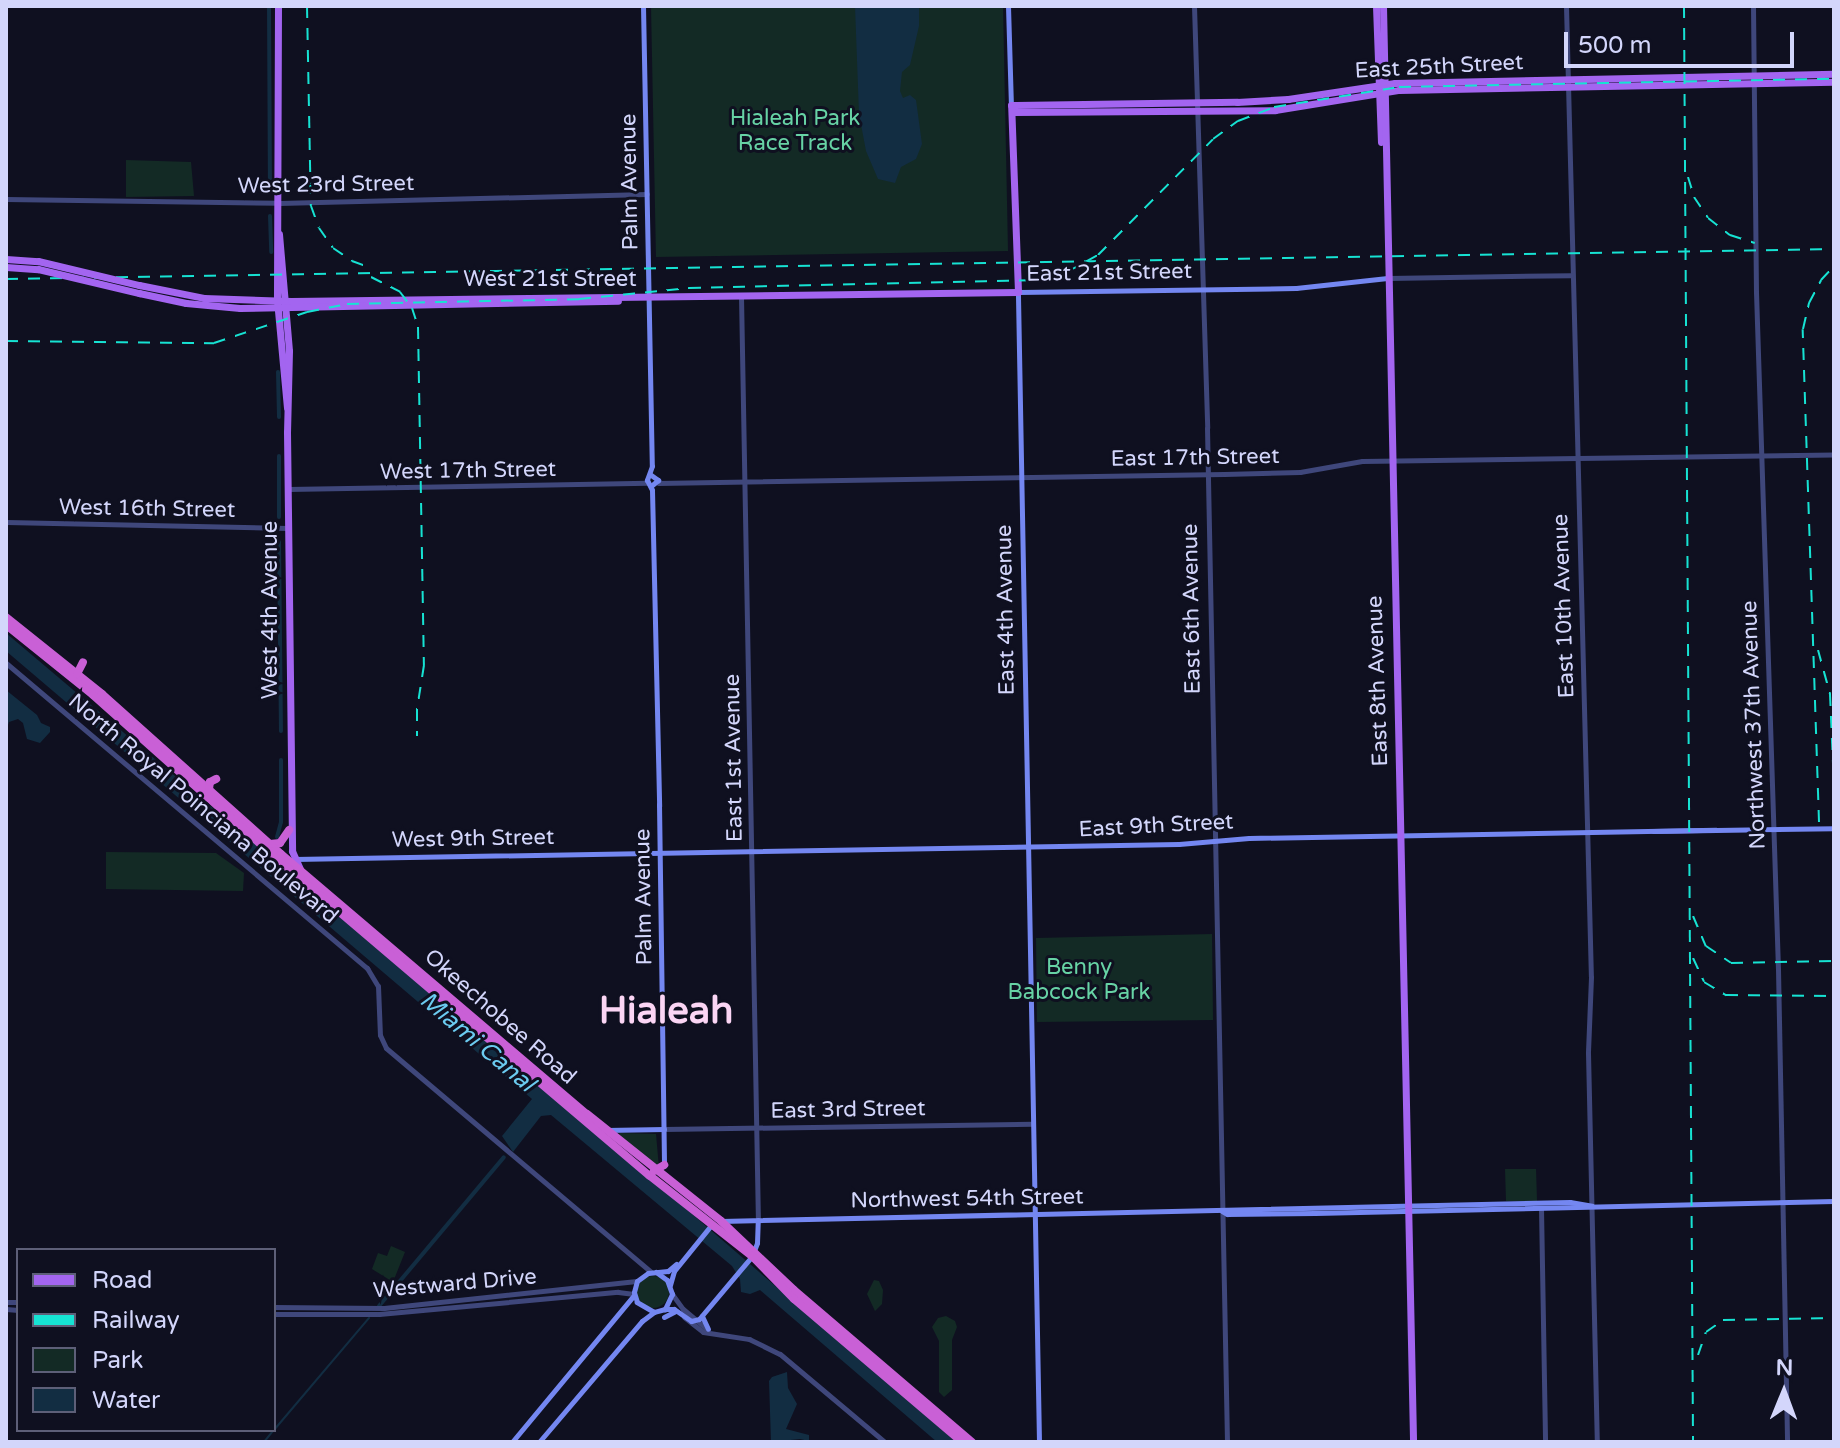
<!DOCTYPE html>
<html>
<head>
<meta charset="utf-8">
<style>
  body { margin:0 }
  #map { position:relative; width:1840px; height:1448px; overflow:hidden; background:#0f1020; font-family:"Varela Round",sans-serif }
  div>[style] { position:absolute }
  [style*='--x'] { left:calc(var(--x)*1px); top:calc(var(--y)*1px); width:calc(var(--w)*1px); rotate:calc(var(--a)*1deg) }
  .green>* { inset:0; background:#132a25 }
  .round { border-radius:50% }
  .water>* { inset:0; background:#122d42 }
  .stream>* { height:2px; margin:-1px; padding:0 1px; transform-origin:1px; border-radius:1px; background:#122d42 }
  .canal>* { height:4px; margin:-2px; padding:0 2px; transform-origin:2px; border-radius:2px; background:#122d42 }
  .tertiary>* { height:5px; margin:-2.5px; padding:0 2.5px; transform-origin:2.5px; border-radius:2.5px; background:#3f477b }
  .secondary>* { height:5px; margin:-2.5px; padding:0 2.5px; transform-origin:2.5px; border-radius:2.5px; background:#7487f1 }
  .primary>* { height:7px; margin:-3.5px; padding:0 3.5px; transform-origin:3.5px; border-radius:3.5px; background:#a365f0 }
  .trunk>* { height:8px; margin:-4px; padding:0 4px; transform-origin:4px; border-radius:4px; background:#c960d6 }
  .rail>* { height:2px; margin-top:-1px; transform-origin:0; background:repeating-linear-gradient(90deg,#16e3d3 0 12px,transparent 0 22px) }
  .primary-bridge>* { height:7px; margin:-3.5px; padding:0 3.5px; transform-origin:3.5px; border-radius:3.5px; background:#a365f0 }
  span { translate:-50% -50%; white-space:nowrap; text-align:center; line-height:1.15; -webkit-text-stroke:6px #0f1020; paint-order:stroke }
  .street-label { font-size:22px; color:#d3d6fb }
  .park-label { font-size:22px; color:#67d3a5 }
  .water-label { font-size:24px; color:#6bcbf0; font-style:italic }
  .town-label { font-size:38px; color:#fbd5f4; font-weight:700 }
  .frame { position:absolute; inset:0; border:8px solid #d3d6fb; pointer-events:none }
  .legend { position:absolute; left:16px; top:1248px; width:260px; height:184px; box-sizing:border-box; background:#0f1020; border:2px solid #5d5f78; margin:0; padding:10px 14px; list-style:none; font-size:24px; color:#d3d6fb }
  .legend li { display:flex; align-items:center; gap:16px; height:40px }
  .legend b { width:40px; border:2px solid #5d5f78 }
  .north { position:absolute; left:1744px; top:1352px; width:80px; height:80px; -webkit-text-stroke:6px #0f1020; paint-order:stroke; rotate:1deg; font-size:22px; font-weight:700; line-height:32px; text-align:center; color:#d3d6fb }
  .north::after { content:''; display:block; margin:auto; width:28px; height:36px; background:#d3d6fb; clip-path:polygon(50% 0,100% 100%,50% 72%,0 100%) }
  .scale { position:absolute; left:1564px; top:32px; width:230px; height:36px; box-sizing:border-box; border:4px solid #d3d6fb; border-top:0; padding-left:10px; font-size:24px; line-height:28px; white-space:nowrap; color:#d3d6fb; -webkit-text-stroke:6px #0f1020; paint-order:stroke }
</style>
</head>
<body>
<div id="map">
  <div class="green">
    <div style="clip-path:polygon(651px 6px,1003px 6px,1008px 251px,656px 257px)"></div>
    <div style="clip-path:polygon(126px 160px,191px 162px,194px 196px,126px 197px)"></div>
    <div style="clip-path:polygon(106px 852px,216px 853px,244px 873px,243px 891px,106px 889px)"></div>
    <div style="clip-path:polygon(1212px 934px,1213px 1020px,1037px 1022px,1036px 938px)"></div>
    <div style="clip-path:polygon(620px 1133px,656px 1134px,659px 1168px,619px 1135px)"></div>
    <div style="clip-path:polygon(1505px 1169px,1536px 1169px,1537px 1201px,1506px 1201px)"></div>
    <div style="clip-path:polygon(391px 1246px,405px 1252px,393px 1282px,372px 1269px,378px 1253px,387px 1256px)"></div>
    <div class="round" style="left:637px;top:1276px;width:32px;height:32px"></div>
    <div style="clip-path:polygon(874px 1280px,879px 1281px,883px 1290px,882px 1304px,875px 1311px,867px 1294px)"></div>
    <div style="clip-path:polygon(946px 1316px,955px 1321px,957px 1327px,952px 1340px,952px 1390px,944px 1397px,939px 1392px,939px 1341px,932px 1327px,938px 1318px)"></div>
  </div>
  <div class="water">
    <div style="clip-path:polygon(855px 6px,919px 6px,919px 26px,910px 65px,902px 72px,900px 91px,903px 98px,910px 95px,916px 100px,922px 144px,916px 159px,901px 167px,895px 183px,878px 179px,866px 151px,859px 114px)"></div>
    <div style="clip-path:polygon(6px 633px,677px 1201px,956px 1442px,937px 1442px,760px 1290px,750px 1294px,741px 1292px,740px 1279px,732px 1266px,551px 1115px,541px 1116px,513px 1152px,502px 1136px,532px 1099px,6px 651px)"></div>
    <div style="clip-path:polygon(6px 690px,37px 715px,41px 723px,50px 727px,50px 732px,40px 743px,27px 739px,23px 723px,18px 719px,9px 722px,6px 731px)"></div>
    <div style="clip-path:polygon(787px 1372px,788px 1388px,797px 1404px,786px 1429px,809px 1435px,809px 1441px,800px 1439px,771px 1442px,769px 1381px,772px 1377px)"></div>
  </div>
  <div class="stream">
    <div style="--x:274;--y:1430;--w:147;--a:-49.7"></div>
    <div style="--x:264;--y:1442;--w:14;--a:-51"></div>
  </div>
  <div class="canal">
    <div style="--x:269;--y:6;--w:186;--a:89.7"></div>
    <div style="--x:270;--y:216;--w:36;--a:88"></div>
    <div style="--x:278;--y:372;--w:45;--a:88.7"></div>
    <div style="--x:279;--y:456;--w:61;--a:90"></div>
    <div style="--x:279;--y:542;--w:189;--a:89.4"></div>
    <div style="--x:277;--y:837;--w:16;--a:-75"></div>
    <div style="--x:281;--y:822;--w:62;--a:-90"></div>
    <div style="--x:379;--y:1306;--w:194;--a:-50"></div>
  </div>
  <div class="tertiary">
    <div style="--x:1194;--y:6;--w:422;--a:88.2"></div>
    <div style="--x:1207;--y:428;--w:1014;--a:88.87"></div>
    <div style="--x:1566;--y:6;--w:971;--a:88.53"></div>
    <div style="--x:1591;--y:977;--w:76;--a:92.3"></div>
    <div style="--x:1588;--y:1053;--w:389;--a:88.7"></div>
    <div style="--x:1597;--y:1442;--w:10;--a:180"></div>
    <div style="--x:1753;--y:6;--w:286;--a:89.4"></div>
    <div style="--x:1756;--y:292;--w:677;--a:88.14"></div>
    <div style="--x:1778;--y:969;--w:473;--a:88.9"></div>
    <div style="--x:6;--y:199;--w:273;--a:0.8"></div>
    <div style="--x:279;--y:203;--w:368;--a:-1.4"></div>
    <div style="--x:1388;--y:278;--w:183;--a:-0.9"></div>
    <div style="--x:741;--y:296;--w:924;--a:88.95"></div>
    <div style="--x:658;--y:483;--w:566;--a:-0.91"></div>
    <div style="--x:1224;--y:474;--w:76;--a:-1.5"></div>
    <div style="--x:1300;--y:472;--w:63;--a:-10.1"></div>
    <div style="--x:1362;--y:461;--w:472;--a:-0.8"></div>
    <div style="--x:288;--y:489;--w:360;--a:-1"></div>
    <div style="--x:6;--y:522;--w:282;--a:1.2"></div>
    <div style="--x:6;--y:663;--w:473;--a:40.2"></div>
    <div style="--x:367;--y:968;--w:21;--a:59"></div>
    <div style="--x:378;--y:986;--w:49;--a:87.7"></div>
    <div style="--x:380;--y:1035;--w:14;--a:65"></div>
    <div style="--x:386;--y:1048;--w:347;--a:40.2"></div>
    <div style="--x:664;--y:1129;--w:369;--a:-0.8"></div>
    <div style="--x:1541;--y:1208;--w:234;--a:89"></div>
    <div style="--x:672;--y:1294;--w:19;--a:54"></div>
    <div style="--x:683;--y:1309;--w:31;--a:40"></div>
    <div style="--x:6;--y:1302;--w:12;--a:0"></div>
    <div style="--x:274;--y:1307;--w:110;--a:0.5"></div>
    <div style="--x:384;--y:1308;--w:254;--a:-6.1"></div>
    <div style="--x:6;--y:1309;--w:12;--a:5"></div>
    <div style="--x:274;--y:1314;--w:105;--a:0"></div>
    <div style="--x:379;--y:1314;--w:240;--a:-5.3"></div>
    <div style="--x:618;--y:1292;--w:16;--a:7"></div>
    <div style="--x:684;--y:1317;--w:24;--a:38"></div>
    <div style="--x:703;--y:1332;--w:47;--a:8.7"></div>
    <div style="--x:749;--y:1339;--w:34;--a:26"></div>
    <div style="--x:780;--y:1354;--w:137;--a:40"></div>
  </div>
  <div class="secondary">
    <div style="--x:643;--y:6;--w:460;--a:88.9"></div>
    <div style="--x:652;--y:466;--w:15;--a:110"></div>
    <div style="--x:647;--y:480;--w:11;--a:63"></div>
    <div style="--x:652;--y:490;--w:316;--a:88.7"></div>
    <div style="--x:1008;--y:6;--w:99;--a:88.3"></div>
    <div style="--x:651;--y:475;--w:9;--a:36"></div>
    <div style="--x:658;--y:480;--w:9;--a:139"></div>
    <div style="--x:659;--y:804;--w:362;--a:89.2"></div>
    <div style="--x:1653;--y:831;--w:181;--a:-0.9"></div>
    <div style="--x:294;--y:859;--w:885;--a:-0.97"></div>
    <div style="--x:1179;--y:844;--w:70;--a:-4.9"></div>
    <div style="--x:1249;--y:838;--w:467;--a:-1"></div>
    <div style="--x:606;--y:1130;--w:58;--a:-1"></div>
    <div style="--x:1222;--y:1211;--w:6;--a:31"></div>
    <div style="--x:1227;--y:1214;--w:88;--a:-0.7"></div>
    <div style="--x:1315;--y:1213;--w:519;--a:-1.32"></div>
    <div style="--x:721;--y:1221;--w:849;--a:-1.28"></div>
    <div style="--x:1570;--y:1202;--w:22;--a:10"></div>
    <div style="--x:656;--y:1272;--w:14;--a:36"></div>
    <div style="--x:667;--y:1280;--w:15;--a:70"></div>
    <div style="--x:672;--y:1294;--w:17;--a:115"></div>
    <div style="--x:665;--y:1309;--w:11;--a:165"></div>
    <div style="--x:654;--y:1312;--w:20;--a:-150"></div>
    <div style="--x:637;--y:1302;--w:10;--a:-107"></div>
    <div style="--x:634;--y:1292;--w:11;--a:-75"></div>
    <div style="--x:637;--y:1281;--w:14;--a:-36"></div>
    <div style="--x:648;--y:1273;--w:20;--a:-6"></div>
    <div style="--x:668;--y:1271;--w:11;--a:-41"></div>
    <div style="--x:670;--y:1285;--w:15;--a:-74"></div>
    <div style="--x:674;--y:1271;--w:60;--a:-51"></div>
    <div style="--x:665;--y:1309;--w:9;--a:0"></div>
    <div style="--x:674;--y:1309;--w:21;--a:35"></div>
    <div style="--x:691;--y:1321;--w:8;--a:-14"></div>
    <div style="--x:699;--y:1319;--w:82;--a:-49.9"></div>
    <div style="--x:752;--y:1256;--w:14;--a:-69"></div>
    <div style="--x:757;--y:1243;--w:23;--a:-88"></div>
    <div style="--x:702;--y:1316;--w:14;--a:65"></div>
    <div style="--x:664;--y:1317;--w:13;--a:-27"></div>
    <div style="--x:512;--y:1442;--w:191;--a:-50.3"></div>
    <div style="--x:539;--y:1442;--w:159;--a:-49.6"></div>
    <div style="--x:642;--y:1321;--w:15;--a:-37"></div>
    <div style="--x:1039;--y:1442;--w:1150;--a:-91.05"></div>
    <div style="--x:1018;--y:292;--w:278;--a:-0.8"></div>
    <div style="--x:1296;--y:288;--w:92;--a:-6.3"></div>
  </div>
  <div class="primary">
    <div style="--x:278;--y:6;--w:294;--a:90.2"></div>
    <div style="--x:277;--y:300;--w:108;--a:84.7"></div>
    <div style="--x:1376;--y:6;--w:136;--a:87.9"></div>
    <div style="--x:1383;--y:6;--w:1436;--a:88.8"></div>
    <div style="--x:1012;--y:112;--w:263;--a:-0.4"></div>
    <div style="--x:1275;--y:110;--w:126;--a:-9.2"></div>
    <div style="--x:1399;--y:90;--w:435;--a:-1.1"></div>
    <div style="--x:279;--y:234;--w:117;--a:85.1"></div>
    <div style="--x:289;--y:351;--w:81;--a:91.4"></div>
    <div style="--x:287;--y:432;--w:419;--a:89.3"></div>
    <div style="--x:292;--y:851;--w:20;--a:66"></div>
    <div style="--x:6;--y:259;--w:32;--a:4"></div>
    <div style="--x:6;--y:267;--w:32;--a:4"></div>
    <div style="--x:139;--y:285;--w:66;--a:11.3"></div>
    <div style="--x:204;--y:298;--w:87;--a:2"></div>
    <div style="--x:291;--y:301;--w:727;--a:-0.71"></div>
    <div style="--x:1018;--y:292;--w:187;--a:-92.1"></div>
    <div style="--x:1011;--y:105;--w:226;--a:-0.8"></div>
    <div style="--x:1237;--y:102;--w:51;--a:-3.4"></div>
    <div style="--x:1288;--y:99;--w:108;--a:-8.5"></div>
    <div style="--x:1395;--y:83;--w:439;--a:-1.2"></div>
    <div style="--x:139;--y:293;--w:48;--a:12"></div>
    <div style="--x:186;--y:303;--w:54;--a:5.3"></div>
    <div style="--x:240;--y:308;--w:378;--a:-1.1"></div>
  </div>
  <div class="trunk">
    <div style="--x:6;--y:617;--w:123;--a:38.7"></div>
    <div style="--x:102;--y:694;--w:240;--a:41.8"></div>
    <div style="--x:281;--y:854;--w:402;--a:40.4"></div>
    <div style="--x:587;--y:1114;--w:171;--a:38.6"></div>
    <div style="--x:721;--y:1221;--w:100;--a:43.4"></div>
    <div style="--x:794;--y:1290;--w:234;--a:40.5"></div>
    <div style="--x:6;--y:625;--w:112;--a:38.8"></div>
    <div style="--x:93;--y:695;--w:245;--a:41.7"></div>
    <div style="--x:276;--y:858;--w:490;--a:40.4"></div>
    <div style="--x:649;--y:1175;--w:131;--a:38.2"></div>
    <div style="--x:752;--y:1256;--w:60;--a:45.7"></div>
    <div style="--x:794;--y:1299;--w:221;--a:40.4"></div>
    <div style="--x:77;--y:674;--w:13;--a:-63"></div>
    <div style="--x:209;--y:789;--w:7;--a:-82"></div>
    <div style="--x:210;--y:782;--w:7;--a:-27"></div>
    <div style="--x:270;--y:844;--w:10;--a:-6"></div>
    <div style="--x:280;--y:843;--w:16;--a:-55"></div>
    <div style="--x:654;--y:1171;--w:12;--a:-31"></div>
  </div>
  <div class="rail">
    <div style="--x:307;--y:6;--w:200;--a:88.9"></div>
    <div style="--x:311;--y:206;--w:23;--a:70"></div>
    <div style="--x:319;--y:228;--w:24;--a:55"></div>
    <div style="--x:333;--y:248;--w:23;--a:34"></div>
    <div style="--x:352;--y:261;--w:20;--a:20"></div>
    <div style="--x:1684;--y:6;--w:1436;--a:89.64"></div>
    <div style="--x:1688;--y:177;--w:21;--a:73"></div>
    <div style="--x:1694;--y:197;--w:25;--a:56"></div>
    <div style="--x:1708;--y:218;--w:28;--a:38"></div>
    <div style="--x:1730;--y:235;--w:26;--a:18"></div>
    <div style="--x:371;--y:277;--w:33;--a:27"></div>
    <div style="--x:400;--y:292;--w:20;--a:53"></div>
    <div style="--x:412;--y:308;--w:20;--a:72"></div>
    <div style="--x:418;--y:327;--w:338;--a:89"></div>
    <div style="--x:424;--y:665;--w:45;--a:99"></div>
    <div style="--x:417;--y:709;--w:27;--a:90"></div>
    <div style="--x:6;--y:279;--w:1828;--a:-0.94"></div>
    <div style="--x:6;--y:341;--w:208;--a:0.6"></div>
    <div style="--x:214;--y:343;--w:98;--a:-18.4"></div>
    <div style="--x:307;--y:312;--w:41;--a:-11.3"></div>
    <div style="--x:347;--y:304;--w:232;--a:-1.2"></div>
    <div style="--x:579;--y:299;--w:111;--a:-5.7"></div>
    <div style="--x:689;--y:288;--w:346;--a:-1.3"></div>
    <div style="--x:1035;--y:280;--w:33;--a:-14"></div>
    <div style="--x:1067;--y:272;--w:35;--a:-29"></div>
    <div style="--x:1098;--y:255;--w:163;--a:-45.2"></div>
    <div style="--x:1213;--y:139;--w:31;--a:-36"></div>
    <div style="--x:1238;--y:121;--w:39;--a:-21"></div>
    <div style="--x:1274;--y:107;--w:127;--a:-9.1"></div>
    <div style="--x:1399;--y:87;--w:435;--a:-1.1"></div>
    <div style="--x:1818;--y:650;--w:46;--a:74.7"></div>
    <div style="--x:1830;--y:694;--w:93;--a:87.5"></div>
    <div style="--x:1819;--y:822;--w:493;--a:-91.9"></div>
    <div style="--x:1803;--y:329;--w:27;--a:-77"></div>
    <div style="--x:1809;--y:303;--w:26;--a:-62"></div>
    <div style="--x:1821;--y:280;--w:19;--a:-47"></div>
    <div style="--x:1693;--y:916;--w:33;--a:67"></div>
    <div style="--x:1706;--y:946;--w:30;--a:34"></div>
    <div style="--x:1731;--y:963;--w:103;--a:-1.1"></div>
    <div style="--x:1693;--y:958;--w:26;--a:65"></div>
    <div style="--x:1704;--y:982;--w:26;--a:31"></div>
    <div style="--x:1726;--y:995;--w:108;--a:0.5"></div>
    <div style="--x:1698;--y:1355;--w:24;--a:-71"></div>
    <div style="--x:1706;--y:1332;--w:21;--a:-35"></div>
    <div style="--x:1723;--y:1320;--w:111;--a:-1"></div>
  </div>
  <div class="primary-bridge">
    <div style="--x:38;--y:261;--w:104;--a:13.4"></div>
    <div style="--x:38;--y:269;--w:104;--a:13.4"></div>
  </div>
  <div class="street-label">
    <span style="left:1439px;top:67px;rotate:-3deg">East 25th Street</span>
    <span style="left:630px;top:182px;rotate:-91deg">Palm Avenue</span>
    <span style="left:326px;top:185px;rotate:-1deg">West 23rd Street</span>
    <span style="left:1109px;top:273px;rotate:-1deg">East 21st Street</span>
    <span style="left:550px;top:280px">West 21st Street</span>
    <span style="left:1195px;top:458px;rotate:-1deg">East 17th Street</span>
    <span style="left:468px;top:471px;rotate:-1deg">West 17th Street</span>
    <span style="left:147px;top:509px;rotate:1deg">West 16th Street</span>
    <span style="left:1564px;top:606px;rotate:-92deg">East 10th Avenue</span>
    <span style="left:1192px;top:609px;rotate:-91deg">East 6th Avenue</span>
    <span style="left:271px;top:610px;rotate:-90deg">West 4th Avenue</span>
    <span style="left:1006px;top:610px;rotate:-91deg">East 4th Avenue</span>
    <span style="left:1378px;top:681px;rotate:-92deg">East 8th Avenue</span>
    <span style="left:1754px;top:725px;rotate:-92deg">Northwest 37th Avenue</span>
    <span style="left:734px;top:758px;rotate:-91deg">East 1st Avenue</span>
    <span style="left:203px;top:809px;rotate:40deg">North Royal Poinciana Boulevard</span>
    <span style="left:1156px;top:826px;rotate:-3deg">East 9th Street</span>
    <span style="left:473px;top:839px;rotate:-1deg">West 9th Street</span>
    <span style="left:644px;top:897px;rotate:-91deg">Palm Avenue</span>
    <span style="left:500px;top:1017px;rotate:41deg">Okeechobee Road</span>
    <span style="left:848px;top:1110px;rotate:-1deg">East 3rd Street</span>
    <span style="left:967px;top:1199px;rotate:-1deg">Northwest 54th Street</span>
    <span style="left:455px;top:1284px;rotate:-5deg">Westward Drive</span>
  </div>
  <div class="park-label">
    <span style="left:795px;top:131px">Hialeah Park<br>Race Track</span>
    <span style="left:1079px;top:980px">Benny<br>Babcock Park</span>
  </div>
  <div class="water-label">
    <span style="left:477px;top:1042px;rotate:40deg">Miami Canal</span>
  </div>
  <div class="town-label">
    <span style="left:666px;top:1012px">Hialeah</span>
  </div>
  <div class="frame"></div>
  <ul class="legend">
  <li><b style="height:10px;background:#a365f0"></b>Road</li>
  <li><b style="height:10px;background:#16e3d3"></b>Railway</li>
  <li><b style="height:22px;background:#132a25"></b>Park</li>
  <li><b style="height:22px;background:#122d42"></b>Water</li>
  </ul>
  <div class="north">N</div>
  <div class="scale">500 m</div>
</div>
</body>
</html>
